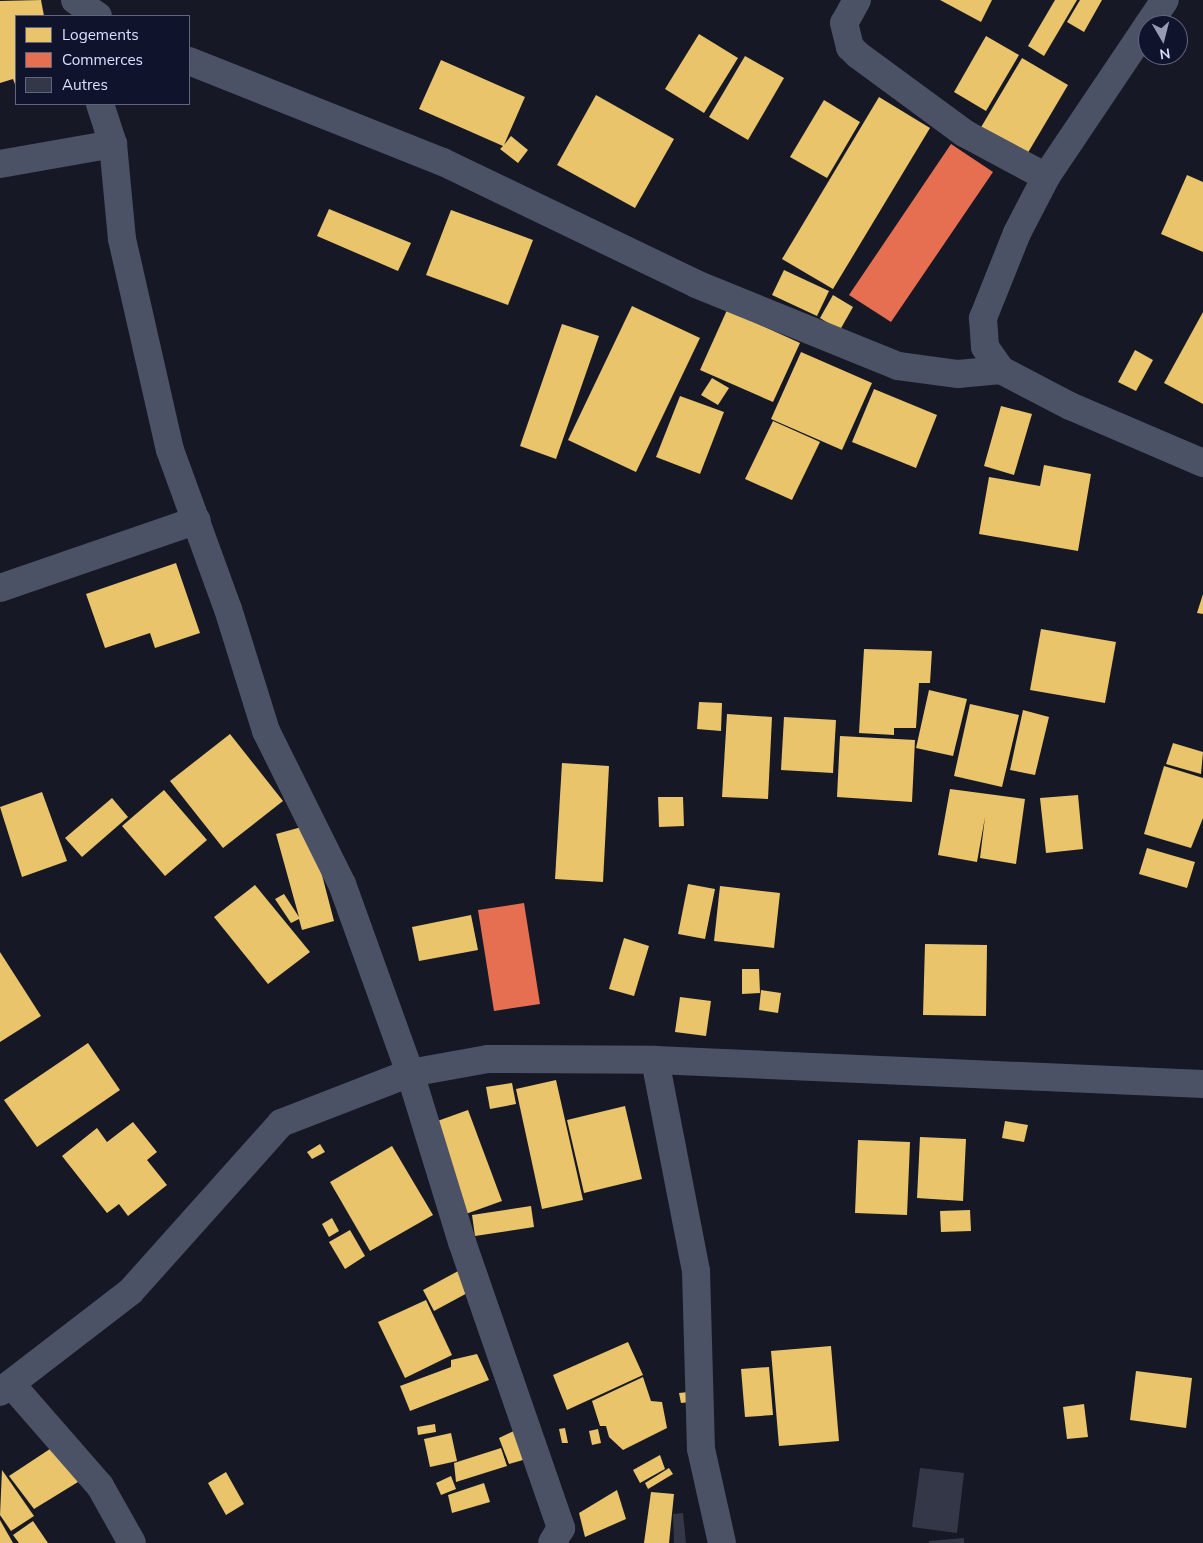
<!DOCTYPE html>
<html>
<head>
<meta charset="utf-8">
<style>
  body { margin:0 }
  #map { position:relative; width:1203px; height:1543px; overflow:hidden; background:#161826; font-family:Mulish,sans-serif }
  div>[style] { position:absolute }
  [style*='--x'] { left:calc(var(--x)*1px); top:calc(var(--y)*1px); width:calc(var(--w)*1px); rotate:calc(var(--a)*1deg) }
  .homes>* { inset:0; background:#e9c46a }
  .shops>* { inset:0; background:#e76f51 }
  .building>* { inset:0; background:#343747 }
  .street>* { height:28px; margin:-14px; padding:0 14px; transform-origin:14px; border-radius:14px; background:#4c5266 }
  span { translate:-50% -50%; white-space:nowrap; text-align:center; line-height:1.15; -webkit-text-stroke:5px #10132c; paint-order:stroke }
  .legend { position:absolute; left:15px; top:15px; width:175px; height:90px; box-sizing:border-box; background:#10132c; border:1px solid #616580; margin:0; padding:6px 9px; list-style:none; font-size:15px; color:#dbe1ff }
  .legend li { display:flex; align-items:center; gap:10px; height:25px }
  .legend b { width:25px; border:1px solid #616580 }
  .north { position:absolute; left:1138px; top:15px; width:50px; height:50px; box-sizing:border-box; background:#10132c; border:1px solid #616580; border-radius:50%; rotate:172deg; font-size:14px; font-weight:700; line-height:20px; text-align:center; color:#dbe1ff }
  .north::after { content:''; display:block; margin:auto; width:18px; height:22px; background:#969bb3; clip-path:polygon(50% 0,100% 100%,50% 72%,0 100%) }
</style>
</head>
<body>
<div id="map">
  <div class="homes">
    <div style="clip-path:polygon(41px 0,44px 16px,16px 16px,16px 87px,13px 79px,0 83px,0 1px)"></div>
    <div style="clip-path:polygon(940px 0,992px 0,981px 22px)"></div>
    <div style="clip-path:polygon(1055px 0,1077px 0,1044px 56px,1028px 46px)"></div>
    <div style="clip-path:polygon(1080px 0,1102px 0,1084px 32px,1067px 22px)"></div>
    <div style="clip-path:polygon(699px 34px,738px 58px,704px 113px,665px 89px)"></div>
    <div style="clip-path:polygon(986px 36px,1019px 55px,986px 111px,954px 92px)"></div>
    <div style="clip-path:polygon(745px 56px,784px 78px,748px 140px,709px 117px)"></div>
    <div style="clip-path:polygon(1022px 58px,1068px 85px,1026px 156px,980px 129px)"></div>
    <div style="clip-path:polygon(441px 60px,525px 97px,504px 145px,511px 136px,528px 150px,518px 163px,500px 149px,503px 146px,419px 109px)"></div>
    <div style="clip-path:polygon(596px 95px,674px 139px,635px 208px,557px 165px)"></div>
    <div style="clip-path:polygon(879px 97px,930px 128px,833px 289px,782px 259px)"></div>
    <div style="clip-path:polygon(824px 100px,860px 122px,827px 178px,790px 157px)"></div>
    <div style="clip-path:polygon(1187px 175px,1203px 182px,1203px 252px,1161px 234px)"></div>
    <div style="clip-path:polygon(329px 209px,411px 243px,398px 271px,317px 236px)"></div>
    <div style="clip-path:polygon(451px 210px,533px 240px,508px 305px,426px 275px)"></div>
    <div style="clip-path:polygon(784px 270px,829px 291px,817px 316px,772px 295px)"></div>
    <div style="clip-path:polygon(833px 295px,853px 307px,840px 330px,820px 318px)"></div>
    <div style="clip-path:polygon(632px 306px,700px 338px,636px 472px,568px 440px)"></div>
    <div style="clip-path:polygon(727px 310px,800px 343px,773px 402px,700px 370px)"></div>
    <div style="clip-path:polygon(1203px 312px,1203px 404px,1164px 383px)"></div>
    <div style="clip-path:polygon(562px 324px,599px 336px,556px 459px,520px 446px)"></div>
    <div style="clip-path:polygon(1135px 350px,1153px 360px,1136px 391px,1118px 382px)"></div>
    <div style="clip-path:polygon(801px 352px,872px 383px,842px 450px,771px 419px)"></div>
    <div style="clip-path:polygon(712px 378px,729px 388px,718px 405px,701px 395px)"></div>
    <div style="clip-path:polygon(874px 389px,937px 415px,916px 468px,852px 442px)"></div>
    <div style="clip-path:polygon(680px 396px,724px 412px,700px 474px,656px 457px)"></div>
    <div style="clip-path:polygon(1001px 406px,1032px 414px,1014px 475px,984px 466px)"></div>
    <div style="clip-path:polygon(773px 421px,820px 442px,792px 500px,745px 479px)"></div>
    <div style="clip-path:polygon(1044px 465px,1091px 474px,1078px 551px,979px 534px,989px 477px,1040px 486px)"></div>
    <div style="clip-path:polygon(176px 563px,200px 633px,155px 648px,150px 633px,105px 648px,86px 594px)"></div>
    <div style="clip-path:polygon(1203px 594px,1203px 614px,1197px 613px)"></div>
    <div style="clip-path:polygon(1041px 629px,1116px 642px,1105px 703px,1030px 690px)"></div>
    <div style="clip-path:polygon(864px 649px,932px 651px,930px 683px,919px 683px,916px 728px,894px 728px,894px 735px,859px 733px)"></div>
    <div style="clip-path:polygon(929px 690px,967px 699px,953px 756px,916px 748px)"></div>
    <div style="clip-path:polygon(699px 702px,722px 703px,721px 731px,697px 729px)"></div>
    <div style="clip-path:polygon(970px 704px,1019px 715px,1002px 787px,954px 776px)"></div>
    <div style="clip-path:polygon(1023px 710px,1049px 717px,1035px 775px,1010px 770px)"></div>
    <div style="clip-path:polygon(727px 714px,772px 717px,768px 799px,722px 797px)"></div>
    <div style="clip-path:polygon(784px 717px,836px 720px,833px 773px,781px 770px)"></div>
    <div style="clip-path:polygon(230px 734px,283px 801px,223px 848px,170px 781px)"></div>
    <div style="clip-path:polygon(840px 736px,915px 740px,912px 802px,837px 797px)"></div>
    <div style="clip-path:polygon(1173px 743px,1203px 752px,1201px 774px,1166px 764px)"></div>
    <div style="clip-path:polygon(562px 763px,609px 766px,603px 882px,555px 879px)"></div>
    <div style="clip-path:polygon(1164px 766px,1203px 778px,1203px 818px,1191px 848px,1144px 834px)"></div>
    <div style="clip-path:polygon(950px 789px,1025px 799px,1016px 864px,980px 858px,985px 817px,977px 862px,938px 855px)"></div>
    <div style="clip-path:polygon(164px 790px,207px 840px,165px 876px,122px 826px)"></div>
    <div style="clip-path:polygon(42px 792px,67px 861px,22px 877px,0 807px)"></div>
    <div style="clip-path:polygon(1078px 795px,1083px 849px,1046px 853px,1040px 798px)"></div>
    <div style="clip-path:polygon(658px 797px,683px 797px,684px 826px,659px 827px)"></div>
    <div style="clip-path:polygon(112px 798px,128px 817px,82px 857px,65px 838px)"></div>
    <div style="clip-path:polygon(309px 825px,334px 921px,302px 930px,299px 919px,291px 923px,275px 899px,284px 894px,299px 917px,276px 834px)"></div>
    <div style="clip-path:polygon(1147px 848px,1195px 862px,1187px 888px,1139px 874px)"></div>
    <div style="clip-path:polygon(688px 884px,715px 889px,705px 939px,678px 934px)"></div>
    <div style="clip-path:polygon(255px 885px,310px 952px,268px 984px,214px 917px)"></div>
    <div style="clip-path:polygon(720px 886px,780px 893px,774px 948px,714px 941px)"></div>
    <div style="clip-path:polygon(471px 915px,478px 950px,419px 961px,412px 927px)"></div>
    <div style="clip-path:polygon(624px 938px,649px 946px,634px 996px,609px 989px)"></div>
    <div style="clip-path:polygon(925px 944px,987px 945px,986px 1016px,923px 1015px)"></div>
    <div style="clip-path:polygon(0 952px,41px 1016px,0 1042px)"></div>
    <div style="clip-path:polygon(742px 969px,759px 969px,760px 993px,742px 994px)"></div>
    <div style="clip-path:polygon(761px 990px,781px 993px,778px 1013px,759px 1010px)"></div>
    <div style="clip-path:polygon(680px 997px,711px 1001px,706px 1036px,675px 1032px)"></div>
    <div style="clip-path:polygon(88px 1043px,120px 1090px,37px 1147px,4px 1100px)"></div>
    <div style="clip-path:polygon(556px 1080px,583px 1200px,542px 1209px,516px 1089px)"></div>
    <div style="clip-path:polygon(512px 1083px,516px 1104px,490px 1109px,486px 1087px)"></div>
    <div style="clip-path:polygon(625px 1106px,642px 1179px,584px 1193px,567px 1120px)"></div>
    <div style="clip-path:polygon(468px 1110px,502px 1201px,463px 1215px,429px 1124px)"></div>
    <div style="clip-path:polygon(1005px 1121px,1028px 1125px,1024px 1142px,1002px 1138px)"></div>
    <div style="clip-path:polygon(133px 1122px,157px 1152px,147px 1160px,167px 1185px,128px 1216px,119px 1204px,107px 1213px,62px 1156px,97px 1128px,107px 1142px)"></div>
    <div style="clip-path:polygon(920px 1137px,966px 1139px,963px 1201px,917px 1198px)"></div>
    <div style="clip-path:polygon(858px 1140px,910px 1142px,907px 1215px,855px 1213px)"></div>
    <div style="clip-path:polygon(320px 1144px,325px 1152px,312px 1159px,307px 1152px)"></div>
    <div style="clip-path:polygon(392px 1146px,433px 1215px,370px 1251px,330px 1182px)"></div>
    <div style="clip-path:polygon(531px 1206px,534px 1227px,475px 1236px,472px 1215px)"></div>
    <div style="clip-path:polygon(970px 1210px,971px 1231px,941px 1232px,940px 1211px)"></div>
    <div style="clip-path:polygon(332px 1218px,339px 1231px,329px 1237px,322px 1224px)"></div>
    <div style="clip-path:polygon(350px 1230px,365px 1256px,345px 1269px,329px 1242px)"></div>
    <div style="clip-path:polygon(460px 1270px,471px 1291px,434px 1311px,423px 1290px)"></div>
    <div style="clip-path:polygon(426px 1300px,452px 1355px,405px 1378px,378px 1322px)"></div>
    <div style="clip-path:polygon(628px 1342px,643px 1375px,567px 1410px,553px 1375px)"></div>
    <div style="clip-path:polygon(831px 1346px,839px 1441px,779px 1446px,771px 1351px)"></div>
    <div style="clip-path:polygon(477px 1354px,489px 1380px,410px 1411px,400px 1386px,451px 1367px,451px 1360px)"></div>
    <div style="clip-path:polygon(769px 1367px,773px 1415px,745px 1417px,741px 1369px)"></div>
    <div style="clip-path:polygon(1136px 1371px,1192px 1378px,1186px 1428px,1130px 1420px)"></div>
    <div style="clip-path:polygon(643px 1377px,651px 1401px,662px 1402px,667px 1428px,623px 1450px,609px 1437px,606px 1426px,600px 1426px,592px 1401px)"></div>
    <div style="clip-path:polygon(698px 1391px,699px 1401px,681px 1403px,679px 1393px)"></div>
    <div style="clip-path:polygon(1084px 1404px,1088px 1437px,1067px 1439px,1063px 1407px)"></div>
    <div style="clip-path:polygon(435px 1424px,436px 1432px,418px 1435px,417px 1427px)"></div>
    <div style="clip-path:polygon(524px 1426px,530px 1458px,509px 1464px,499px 1438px)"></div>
    <div style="clip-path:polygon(565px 1428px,568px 1443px,562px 1443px,559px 1429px)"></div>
    <div style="clip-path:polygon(598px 1429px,601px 1443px,592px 1445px,589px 1431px)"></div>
    <div style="clip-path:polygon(451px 1433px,457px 1461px,430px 1467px,424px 1439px)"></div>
    <div style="clip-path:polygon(56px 1445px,78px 1482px,34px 1509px,9px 1476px)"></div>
    <div style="clip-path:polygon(501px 1448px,507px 1466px,456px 1482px,454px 1463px)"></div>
    <div style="clip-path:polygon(660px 1455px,665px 1469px,640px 1483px,633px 1470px)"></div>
    <div style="clip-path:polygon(669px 1468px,673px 1474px,648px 1489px,645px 1483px)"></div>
    <div style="clip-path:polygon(2px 1470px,34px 1516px,11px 1531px,0 1515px)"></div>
    <div style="clip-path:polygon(226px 1472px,244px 1504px,226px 1515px,208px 1483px)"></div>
    <div style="clip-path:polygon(451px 1476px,456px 1489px,441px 1495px,436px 1483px)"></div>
    <div style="clip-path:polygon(484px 1483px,490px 1502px,452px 1513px,448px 1495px)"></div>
    <div style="clip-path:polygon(617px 1490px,626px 1519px,585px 1537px,579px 1513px)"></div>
    <div style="clip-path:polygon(651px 1492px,674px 1494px,669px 1543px,644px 1543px)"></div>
    <div style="clip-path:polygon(0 1520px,13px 1543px,0 1543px)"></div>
    <div style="clip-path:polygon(33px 1521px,48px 1543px,19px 1543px,13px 1535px)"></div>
  </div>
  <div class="shops">
    <div style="clip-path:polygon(951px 144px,993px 172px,891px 322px,849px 295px)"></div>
    <div style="clip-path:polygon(524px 903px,540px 1004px,494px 1011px,478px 910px)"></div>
  </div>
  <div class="building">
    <div style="clip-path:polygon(920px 1468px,964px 1473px,957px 1533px,912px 1527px)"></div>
    <div style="clip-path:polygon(683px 1513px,686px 1543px,674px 1543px,673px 1514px)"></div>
    <div style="clip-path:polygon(964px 1538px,964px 1543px,929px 1543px,929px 1541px)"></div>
  </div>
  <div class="street">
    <div style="--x:75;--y:0;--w:28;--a:35"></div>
    <div style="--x:857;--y:0;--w:26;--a:119"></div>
    <div style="--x:844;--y:23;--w:25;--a:76"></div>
    <div style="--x:850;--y:47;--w:11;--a:45"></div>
    <div style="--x:858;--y:55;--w:132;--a:36.3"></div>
    <div style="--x:964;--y:133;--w:93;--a:28.2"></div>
    <div style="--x:1148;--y:25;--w:183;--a:123.9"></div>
    <div style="--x:1046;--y:177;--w:63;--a:117.4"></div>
    <div style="--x:1017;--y:233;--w:92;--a:111.8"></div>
    <div style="--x:983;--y:318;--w:29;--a:86"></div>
    <div style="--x:985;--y:347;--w:28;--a:55"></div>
    <div style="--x:1001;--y:370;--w:78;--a:27.6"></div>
    <div style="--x:1070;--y:406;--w:145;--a:23.2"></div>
    <div style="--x:1148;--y:25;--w:30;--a:-56"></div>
    <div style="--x:189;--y:61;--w:273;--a:21.7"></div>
    <div style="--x:443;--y:162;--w:281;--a:25.7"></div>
    <div style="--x:696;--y:284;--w:218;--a:22.1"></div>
    <div style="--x:898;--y:366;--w:61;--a:7.6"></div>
    <div style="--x:958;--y:374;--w:43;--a:-5.3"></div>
    <div style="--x:100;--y:104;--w:42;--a:72"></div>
    <div style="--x:113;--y:144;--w:95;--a:84.6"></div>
    <div style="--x:122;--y:239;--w:216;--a:77.2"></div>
    <div style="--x:170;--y:450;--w:169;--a:70"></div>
    <div style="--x:228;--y:609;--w:128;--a:72.7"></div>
    <div style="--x:266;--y:731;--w:171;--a:63.6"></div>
    <div style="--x:342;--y:884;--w:201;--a:70.2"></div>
    <div style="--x:410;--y:1073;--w:177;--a:72.9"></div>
    <div style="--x:462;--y:1242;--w:303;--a:70.9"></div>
    <div style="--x:561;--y:1528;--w:17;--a:121"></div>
    <div style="--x:0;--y:164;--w:115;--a:-10"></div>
    <div style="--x:0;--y:588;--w:208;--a:-19"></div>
    <div style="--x:655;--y:1060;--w:215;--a:79"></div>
    <div style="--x:696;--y:1271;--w:178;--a:88.4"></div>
    <div style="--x:701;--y:1449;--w:96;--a:77.4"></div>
    <div style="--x:11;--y:1384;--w:135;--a:48.9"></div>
    <div style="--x:100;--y:1486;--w:65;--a:60.7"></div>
    <div style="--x:0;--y:1392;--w:165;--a:-37.6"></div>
    <div style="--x:131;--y:1291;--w:225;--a:-48.2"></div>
    <div style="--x:281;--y:1123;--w:138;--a:-21.2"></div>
    <div style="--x:410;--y:1073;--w:79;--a:-10.2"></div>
    <div style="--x:488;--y:1059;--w:167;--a:0.3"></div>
    <div style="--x:655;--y:1060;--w:549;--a:2.51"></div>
  </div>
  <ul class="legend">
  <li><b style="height:14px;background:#e9c46a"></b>Logements</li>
  <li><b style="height:14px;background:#e76f51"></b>Commerces</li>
  <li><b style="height:14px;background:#343747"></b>Autres</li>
  </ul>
  <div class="north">N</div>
</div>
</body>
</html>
